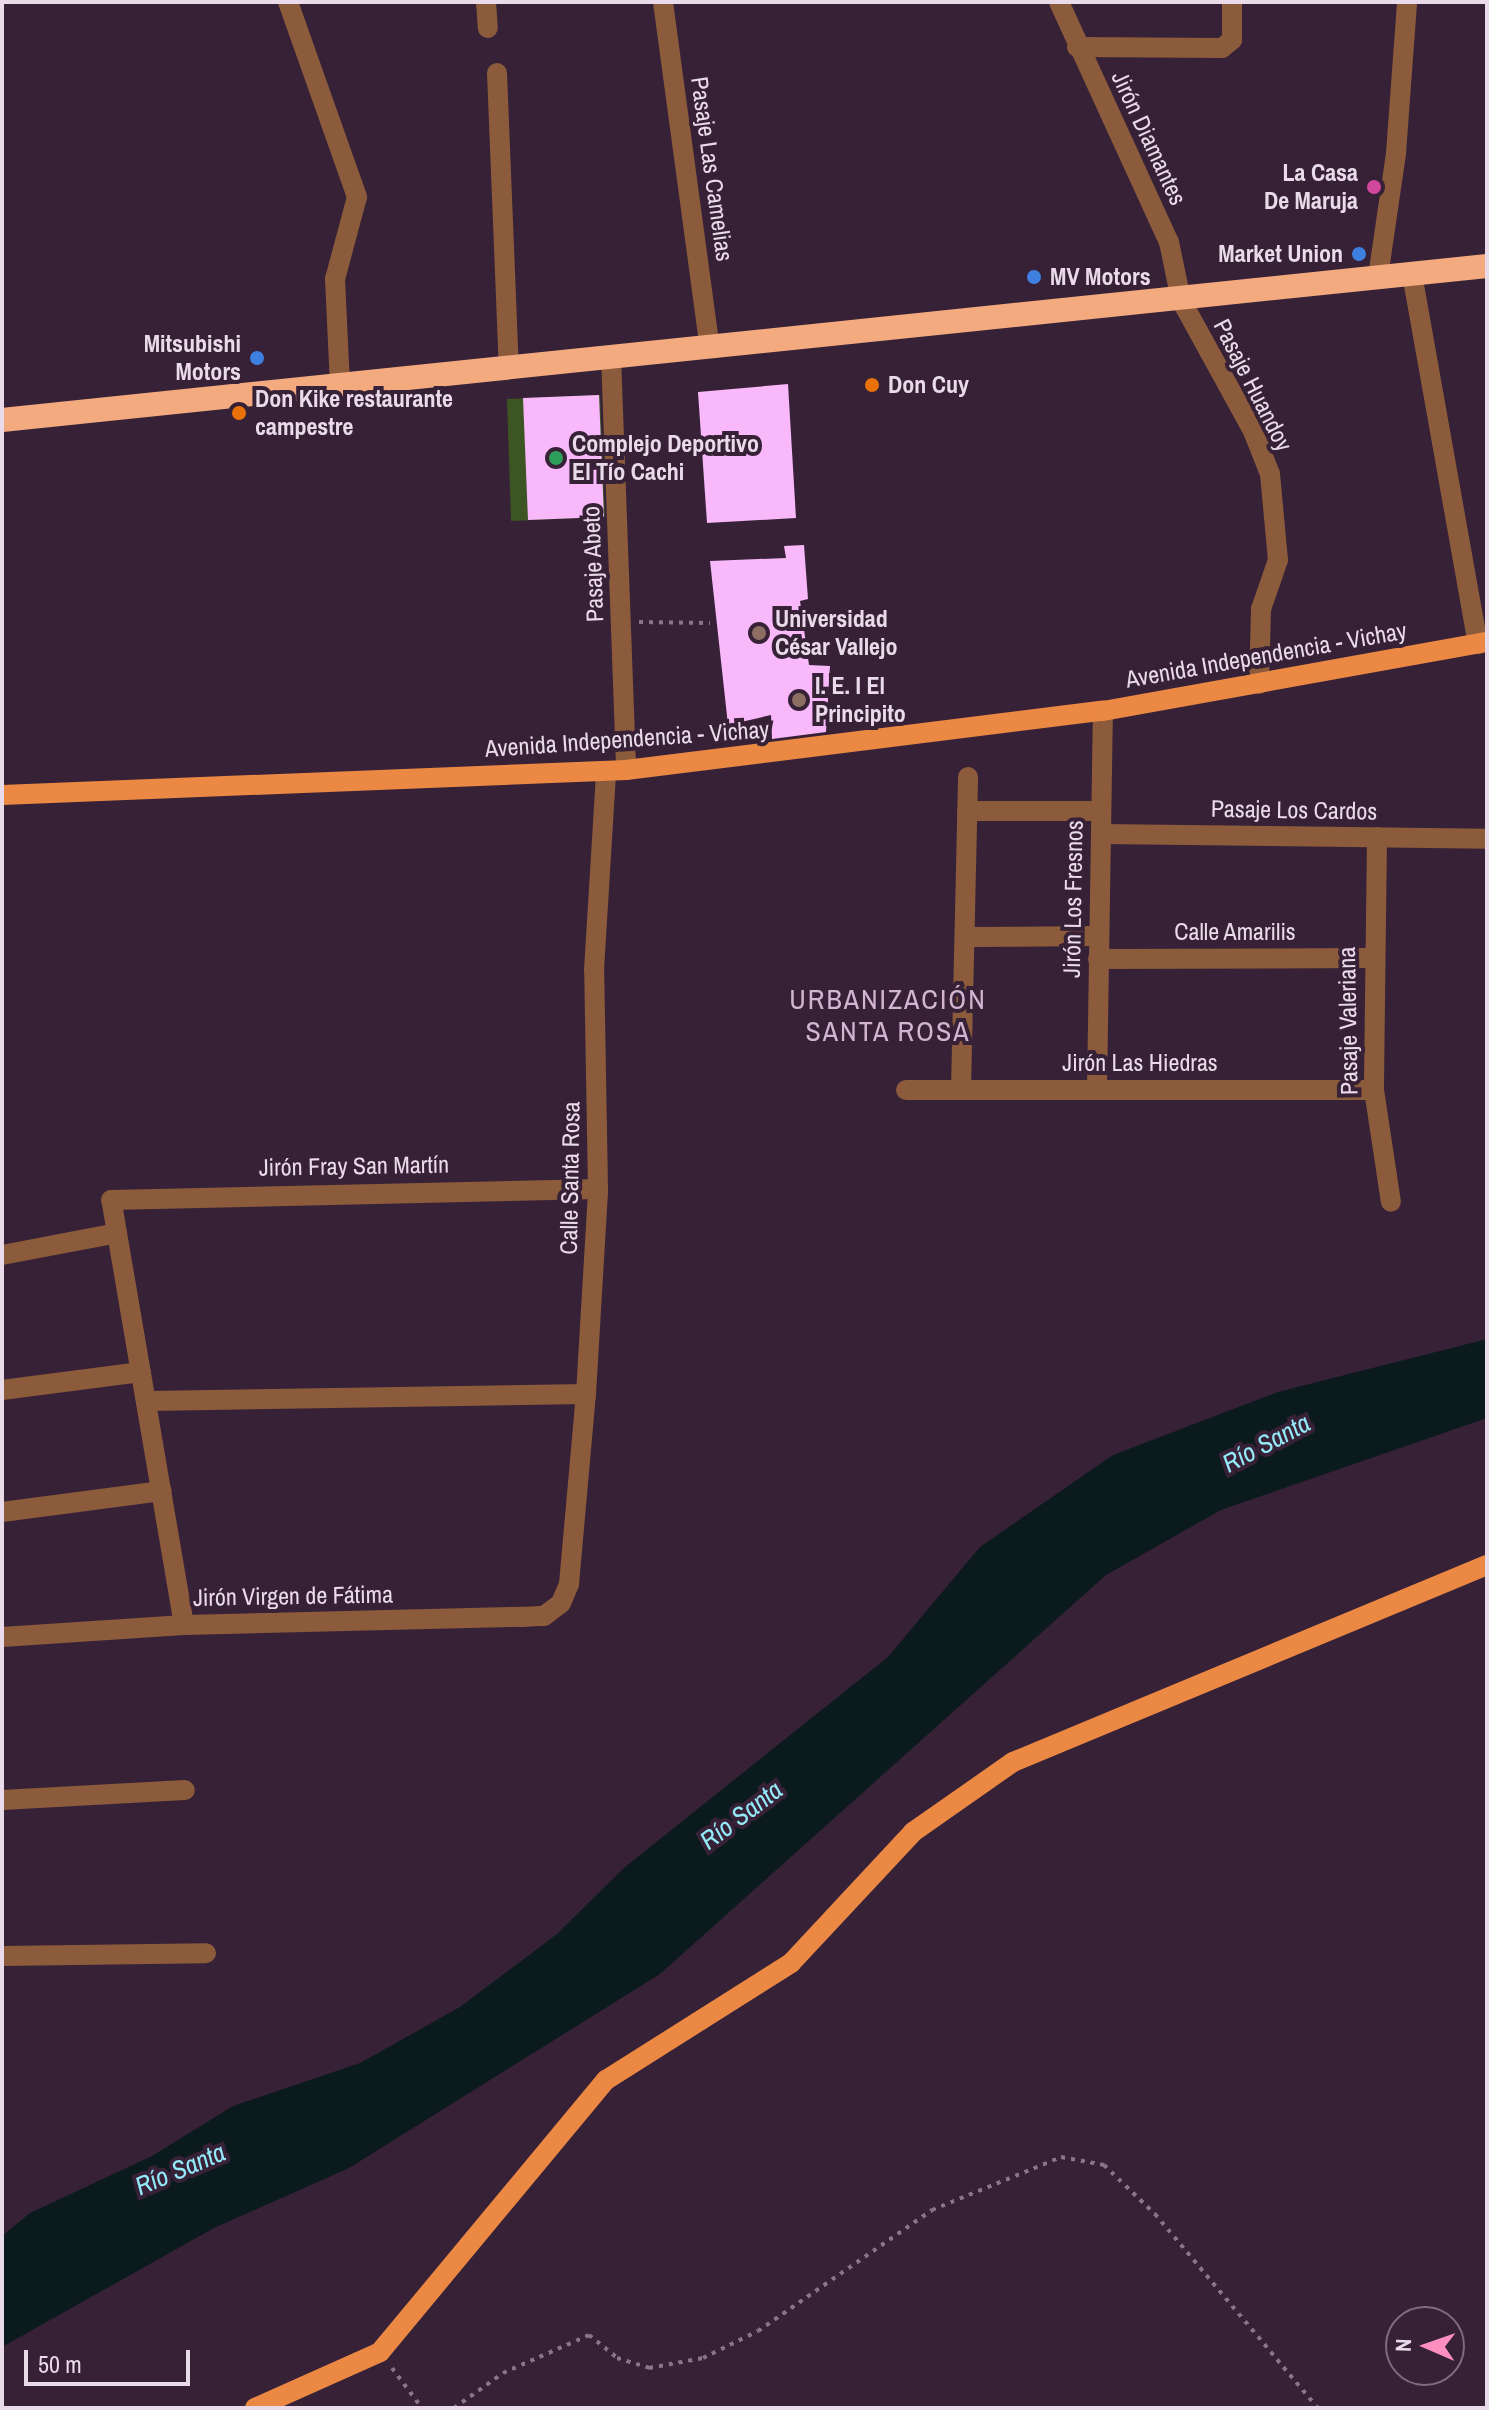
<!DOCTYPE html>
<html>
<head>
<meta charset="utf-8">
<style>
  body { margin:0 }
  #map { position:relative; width:1489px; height:2410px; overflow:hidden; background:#372137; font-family:"Archivo Narrow",sans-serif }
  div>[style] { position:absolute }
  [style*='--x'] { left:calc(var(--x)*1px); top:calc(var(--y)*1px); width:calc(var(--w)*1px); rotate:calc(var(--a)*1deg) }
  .green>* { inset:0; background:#3c5523 }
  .water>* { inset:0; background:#0a1a1d }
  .building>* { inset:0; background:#f8b8fa }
  .path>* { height:4px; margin-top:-2px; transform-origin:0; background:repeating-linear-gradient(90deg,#887588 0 4px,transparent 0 10px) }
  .minor>* { height:20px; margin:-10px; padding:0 10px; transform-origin:10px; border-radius:10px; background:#8b5b3c }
  .major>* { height:20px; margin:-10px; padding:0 10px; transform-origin:10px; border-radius:10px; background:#eb8844 }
  .highway>* { height:24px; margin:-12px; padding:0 12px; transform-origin:12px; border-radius:12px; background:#f2aa7e }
  .dots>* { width:22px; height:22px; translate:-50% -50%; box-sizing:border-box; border:4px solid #372137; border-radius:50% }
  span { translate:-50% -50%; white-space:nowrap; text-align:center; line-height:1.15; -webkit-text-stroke:8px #372137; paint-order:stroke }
  .street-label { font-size:24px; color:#e9dbe9 }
  .poi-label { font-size:24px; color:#e9dbe9; font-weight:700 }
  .right { translate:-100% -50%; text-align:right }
  .left { translate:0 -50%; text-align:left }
  .water-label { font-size:26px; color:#94eaf8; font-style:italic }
  .quarter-label { font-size:28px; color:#d1b5d1; letter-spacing:2px }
  .frame { position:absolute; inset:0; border:4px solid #e9dbe9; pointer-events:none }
  .north { position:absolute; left:1385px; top:2306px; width:80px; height:80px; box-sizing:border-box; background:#372137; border:2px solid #7e6b7e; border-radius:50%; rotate:272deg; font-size:22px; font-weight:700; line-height:32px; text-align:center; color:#e9dbe9 }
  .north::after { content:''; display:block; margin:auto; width:28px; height:36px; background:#fd8ec0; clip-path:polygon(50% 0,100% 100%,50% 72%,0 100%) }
  .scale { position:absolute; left:24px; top:2350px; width:166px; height:36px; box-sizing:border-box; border:4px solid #e9dbe9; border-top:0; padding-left:10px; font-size:24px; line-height:28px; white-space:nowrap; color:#e9dbe9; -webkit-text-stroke:6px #372137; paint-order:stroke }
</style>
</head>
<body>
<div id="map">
  <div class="green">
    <div style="clip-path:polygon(600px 395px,605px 517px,511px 521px,507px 399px)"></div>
  </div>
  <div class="water">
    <div style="clip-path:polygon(1487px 1339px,1487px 1418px,1221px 1510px,1106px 1575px,660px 1974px,349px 2168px,214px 2228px,2px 2347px,2px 2236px,30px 2213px,152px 2156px,233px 2106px,360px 2063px,460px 2007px,557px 1934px,625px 1867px,888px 1657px,980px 1547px,1113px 1455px,1278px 1392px)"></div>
  </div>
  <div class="building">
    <div style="clip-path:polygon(788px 384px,796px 518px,707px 523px,698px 392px)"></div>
    <div style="clip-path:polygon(599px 395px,604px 517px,528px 520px,523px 398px)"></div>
    <div style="clip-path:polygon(804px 545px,808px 599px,800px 601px,809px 665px,830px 666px,826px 732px,772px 739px,771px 715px,728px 725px,710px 561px,786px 558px,784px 546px)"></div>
  </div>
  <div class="path">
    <div style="--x:639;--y:622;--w:71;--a:0.8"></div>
    <div style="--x:392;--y:2368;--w:50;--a:53.1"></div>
    <div style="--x:454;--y:2408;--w:60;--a:-35.5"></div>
    <div style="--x:503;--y:2373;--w:94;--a:-23.8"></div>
    <div style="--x:589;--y:2335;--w:36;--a:39"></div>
    <div style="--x:617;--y:2358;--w:34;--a:17"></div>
    <div style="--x:649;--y:2368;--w:55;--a:-10.5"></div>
    <div style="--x:703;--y:2358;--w:61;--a:-26.1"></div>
    <div style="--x:758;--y:2331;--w:212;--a:-34.8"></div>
    <div style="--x:932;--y:2210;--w:139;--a:-22.3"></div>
    <div style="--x:1061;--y:2157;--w:44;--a:10.5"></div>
    <div style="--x:1104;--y:2165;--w:71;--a:43.9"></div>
    <div style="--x:1155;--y:2214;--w:253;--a:50"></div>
  </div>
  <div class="minor">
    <div style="--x:288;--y:2;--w:207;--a:70.5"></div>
    <div style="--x:357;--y:197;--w:85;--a:105"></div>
    <div style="--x:335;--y:279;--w:106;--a:87.3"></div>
    <div style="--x:486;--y:2;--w:26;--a:86"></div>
    <div style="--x:663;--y:2;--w:344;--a:82.3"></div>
    <div style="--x:1059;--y:2;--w:264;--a:65.4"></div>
    <div style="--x:1169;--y:242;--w:59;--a:78.3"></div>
    <div style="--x:1181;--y:300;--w:149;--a:61.2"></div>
    <div style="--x:1253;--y:431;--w:46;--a:68.4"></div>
    <div style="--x:1270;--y:474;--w:86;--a:84.7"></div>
    <div style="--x:1278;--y:560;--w:52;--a:109.1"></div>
    <div style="--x:1261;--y:609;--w:75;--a:91.5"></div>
    <div style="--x:1077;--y:47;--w:145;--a:0.4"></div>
    <div style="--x:1222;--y:48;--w:13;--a:-39"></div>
    <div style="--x:1232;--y:40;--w:38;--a:-90"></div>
    <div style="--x:497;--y:73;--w:294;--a:87.7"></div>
    <div style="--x:1412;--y:274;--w:376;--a:79.9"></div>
    <div style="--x:1378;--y:277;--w:125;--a:-81.7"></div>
    <div style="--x:1396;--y:153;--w:151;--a:-85.8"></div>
    <div style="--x:611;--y:356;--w:414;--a:87.9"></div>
    <div style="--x:967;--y:811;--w:134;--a:0"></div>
    <div style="--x:1101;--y:834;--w:386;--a:0.7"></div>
    <div style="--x:1377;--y:837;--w:253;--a:90.7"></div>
    <div style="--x:1374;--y:1090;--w:113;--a:81.4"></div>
    <div style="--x:965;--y:937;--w:133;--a:-0.4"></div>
    <div style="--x:1098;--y:959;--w:274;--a:-0.2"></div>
    <div style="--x:1097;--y:1088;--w:377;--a:-89.1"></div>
    <div style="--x:961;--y:1089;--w:312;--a:-88.7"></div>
    <div style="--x:906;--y:1090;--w:468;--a:0"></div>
    <div style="--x:2;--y:1255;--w:117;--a:-10.8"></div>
    <div style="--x:2;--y:1390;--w:140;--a:-7.4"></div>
    <div style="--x:147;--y:1401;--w:439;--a:-0.9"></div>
    <div style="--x:2;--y:1512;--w:161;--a:-7.5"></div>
    <div style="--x:184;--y:1625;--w:431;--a:-99.7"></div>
    <div style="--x:111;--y:1200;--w:487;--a:-1.3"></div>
    <div style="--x:2;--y:1637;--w:182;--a:-3.8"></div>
    <div style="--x:184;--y:1625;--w:338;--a:-1.4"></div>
    <div style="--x:522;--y:1617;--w:22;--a:-3"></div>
    <div style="--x:544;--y:1616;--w:21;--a:-37"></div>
    <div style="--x:561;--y:1603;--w:21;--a:-67"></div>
    <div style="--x:569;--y:1584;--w:191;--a:-84.9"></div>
    <div style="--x:586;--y:1394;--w:205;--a:-86.6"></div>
    <div style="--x:598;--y:1189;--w:219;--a:-91"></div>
    <div style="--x:594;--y:970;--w:198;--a:-86.5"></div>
    <div style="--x:2;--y:1800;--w:183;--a:-3.1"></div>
    <div style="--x:2;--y:1956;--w:204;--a:-0.8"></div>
  </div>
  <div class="major">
    <div style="--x:2;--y:795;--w:625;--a:-2.29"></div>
    <div style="--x:626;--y:770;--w:481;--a:-7.1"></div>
    <div style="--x:1103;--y:711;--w:390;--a:-10.2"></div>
    <div style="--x:255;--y:2408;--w:137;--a:-24.1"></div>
    <div style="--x:380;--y:2352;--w:354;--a:-50.3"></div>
    <div style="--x:606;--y:2080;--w:219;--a:-32.3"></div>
    <div style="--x:791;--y:1963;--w:179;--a:-47"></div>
    <div style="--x:913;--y:1832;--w:122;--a:-35"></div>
    <div style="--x:1013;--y:1762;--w:513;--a:-22.57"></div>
  </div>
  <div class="highway">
    <div style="--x:2;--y:420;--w:1493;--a:-5.92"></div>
  </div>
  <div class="dots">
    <div style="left:1374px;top:187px;background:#d1479c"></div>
    <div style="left:1359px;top:254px;background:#3f7fe0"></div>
    <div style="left:1034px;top:277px;background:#3f7fe0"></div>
    <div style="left:257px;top:358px;background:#3f7fe0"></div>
    <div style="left:872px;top:385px;background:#e8710a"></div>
    <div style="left:239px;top:413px;background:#e8710a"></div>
    <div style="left:556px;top:458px;background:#2e9e5b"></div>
    <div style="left:759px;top:633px;background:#8d6e63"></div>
    <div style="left:799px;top:700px;background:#8d6e63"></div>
  </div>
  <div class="street-label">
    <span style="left:1149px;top:138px;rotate:65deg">Jirón Diamantes</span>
    <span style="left:712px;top:169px;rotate:82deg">Pasaje Las Camelias</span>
    <span style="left:1253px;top:385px;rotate:63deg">Pasaje Huandoy</span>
    <span style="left:593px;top:564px;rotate:-92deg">Pasaje Abeto</span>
    <span style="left:1266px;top:655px;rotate:-10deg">Avenida Independencia - Vichay</span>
    <span style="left:627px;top:739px;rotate:-4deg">Avenida Independencia - Vichay</span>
    <span style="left:1294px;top:810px;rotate:1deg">Pasaje Los Cardos</span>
    <span style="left:1073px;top:899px;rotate:-89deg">Jirón Los Fresnos</span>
    <span style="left:1235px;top:932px">Calle Amarilis</span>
    <span style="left:1348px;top:1021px;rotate:-91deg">Pasaje Valeriana</span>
    <span style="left:1140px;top:1063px">Jirón Las Hiedras</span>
    <span style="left:354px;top:1166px;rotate:-1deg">Jirón Fray San Martín</span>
    <span style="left:570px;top:1178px;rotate:-89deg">Calle Santa Rosa</span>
    <span style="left:293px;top:1596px;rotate:-1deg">Jirón Virgen de Fátima</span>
  </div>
  <div class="poi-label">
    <span class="right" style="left:1358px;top:187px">La Casa<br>De Maruja</span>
    <span class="right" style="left:1343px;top:254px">Market Union</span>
    <span class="left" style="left:1050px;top:277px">MV Motors</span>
    <span class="right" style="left:241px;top:358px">Mitsubishi<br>Motors</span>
    <span class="left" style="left:888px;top:385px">Don Cuy</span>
    <span class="left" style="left:255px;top:413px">Don Kike restaurante<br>campestre</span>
    <span class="left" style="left:572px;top:458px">Complejo Deportivo<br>El Tío Cachi</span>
    <span class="left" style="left:775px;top:633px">Universidad<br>César Vallejo</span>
    <span class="left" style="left:815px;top:700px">I. E. I El<br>Principito</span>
  </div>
  <div class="water-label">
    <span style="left:1266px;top:1443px;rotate:-28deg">Río Santa</span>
    <span style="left:741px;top:1815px;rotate:-37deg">Río Santa</span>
    <span style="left:180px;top:2169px;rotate:-23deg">Río Santa</span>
  </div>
  <div class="quarter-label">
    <span style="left:888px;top:1015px">URBANIZACIÓN<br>SANTA ROSA</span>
  </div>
  <div class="frame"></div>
  <div class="north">N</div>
  <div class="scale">50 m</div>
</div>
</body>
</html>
